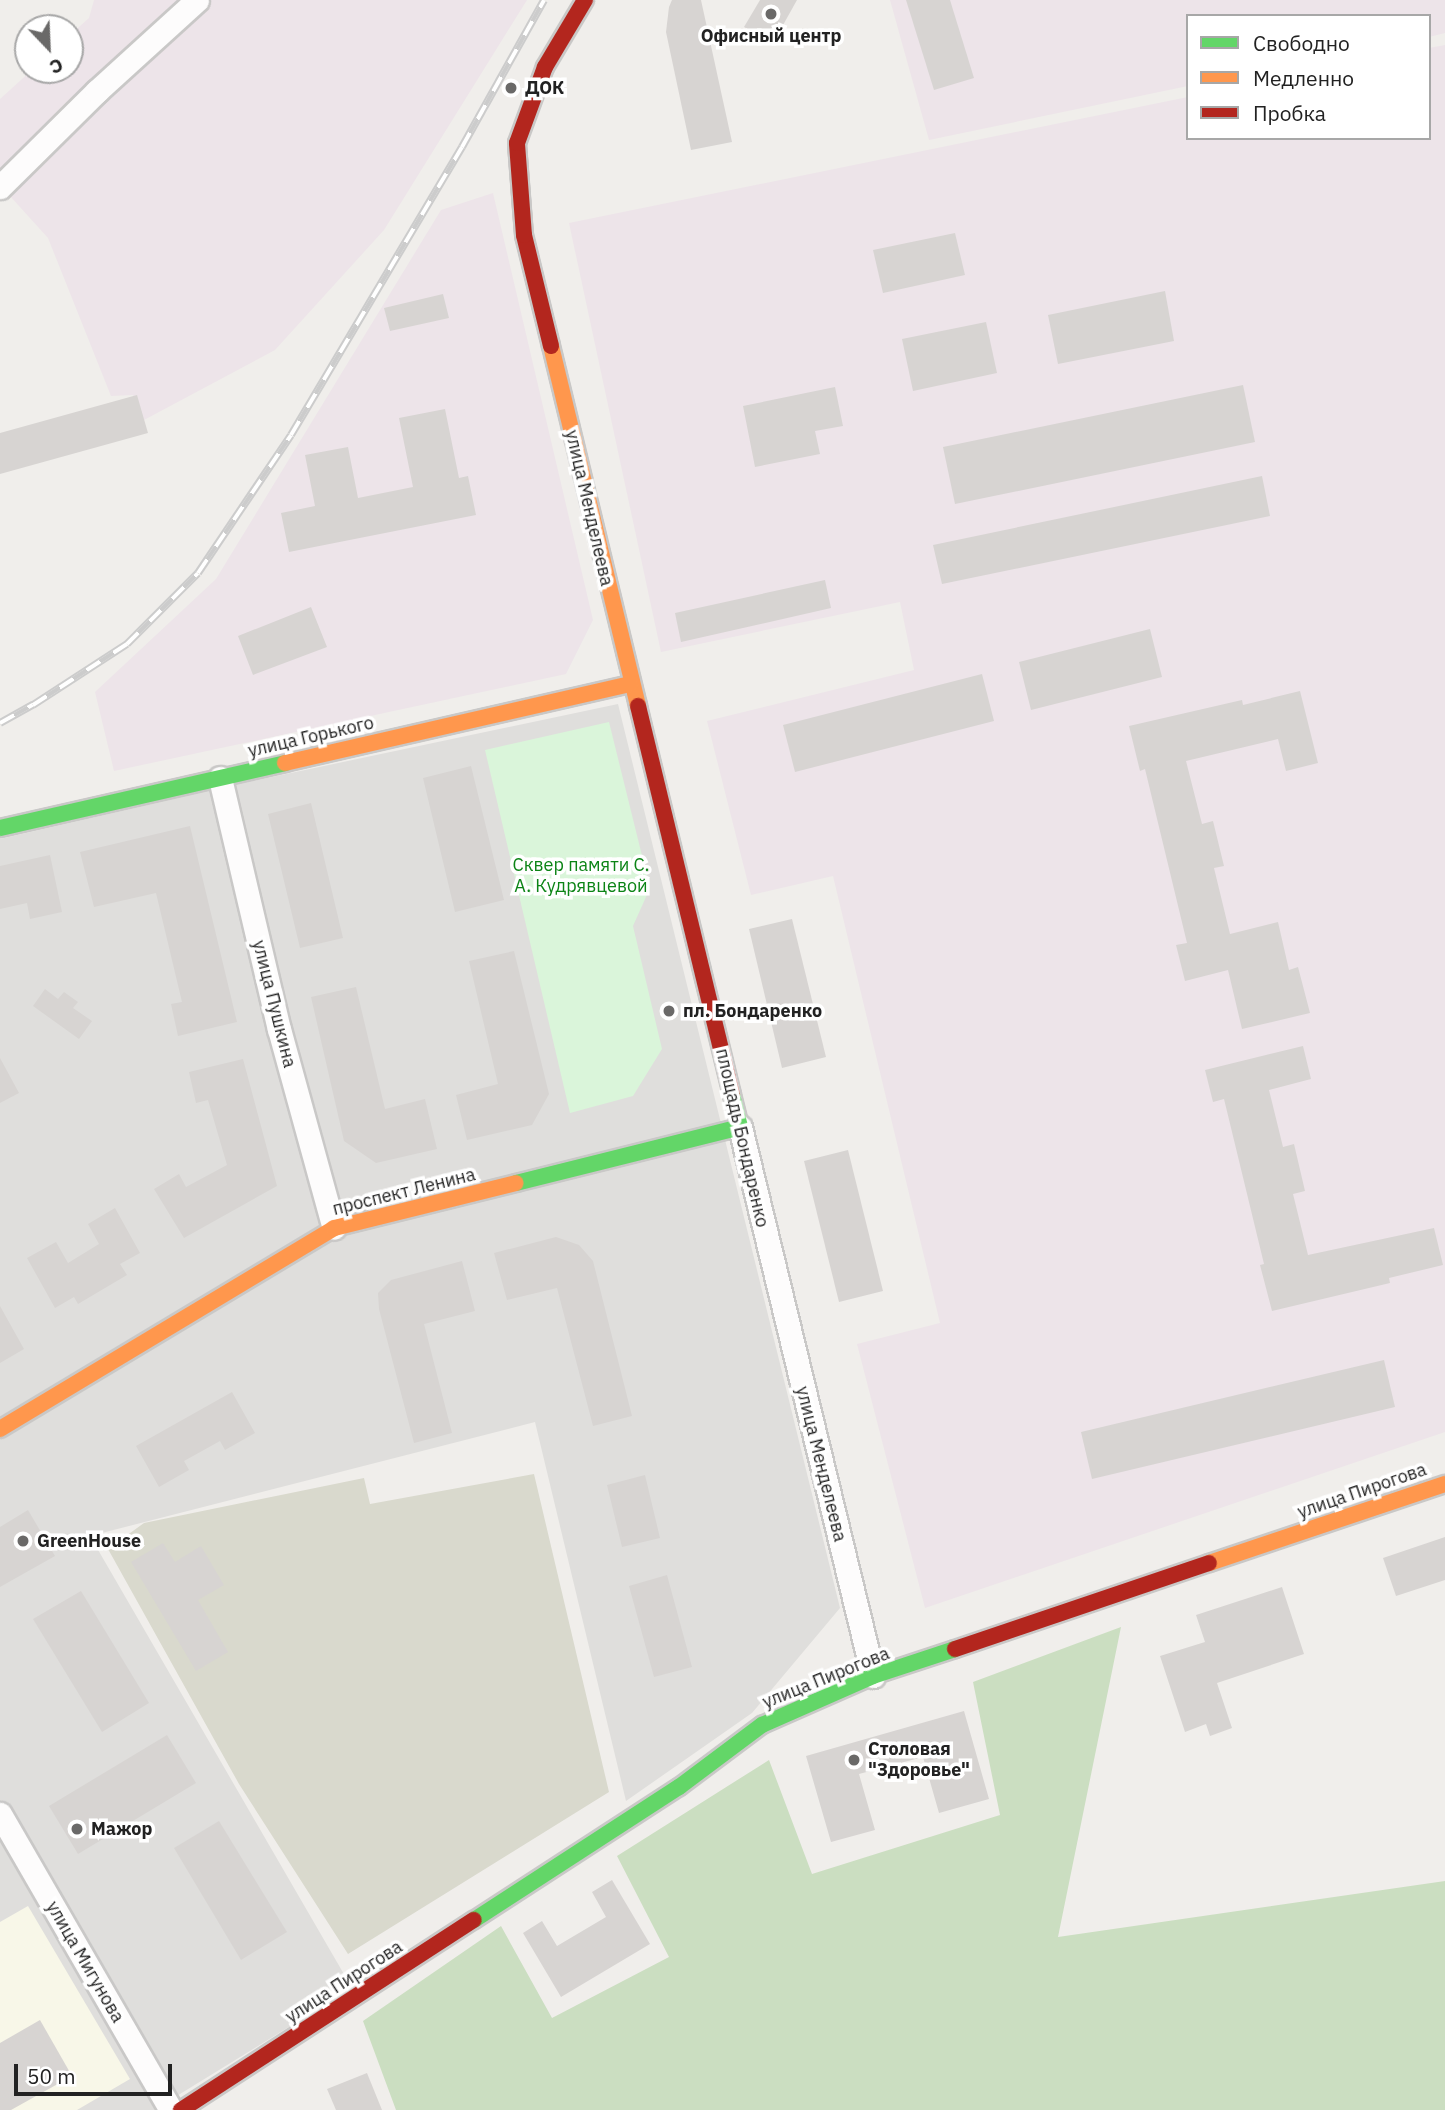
<!DOCTYPE html>
<html>
<head>
<meta charset="utf-8">
<style>
  body { margin:0 }
  #map { position:relative; width:1445px; height:2110px; overflow:hidden; background:#f0eeeb; font-family:"IBM Plex Sans",sans-serif }
  div>[style] { position:absolute }
  [style*='--x'] { left:calc(var(--x)*1px); top:calc(var(--y)*1px); width:calc(var(--w)*1px); rotate:calc(var(--a)*1deg) }
  .residential>* { inset:0; background:#dfdedc }
  .industrial>* { inset:0; background:#ede4e9 }
  .education>* { inset:0; background:#f8f7e8 }
  .construction>* { inset:0; background:#d9d9cd }
  .forest>* { inset:0; background:#cbdec1 }
  .park>* { inset:0; background:#daf5da }
  .building>* { inset:0; background:#d7d4d2 }
  .roads { filter:drop-shadow(2px 0 #c9c8c7) drop-shadow(-2px 0 #c9c8c7) drop-shadow(0 2px #c9c8c7) drop-shadow(0 -2px #c9c8c7) }
  .street>* { height:23px; margin:-11.5px; padding:0 11.5px; transform-origin:11.5px; border-radius:11.5px; background:#fdfcfc }
  .fast>* { height:16px; margin:-8px; padding:0 8px; transform-origin:8px; border-radius:8px; background:#63d668 }
  .slow>* { height:16px; margin:-8px; padding:0 8px; transform-origin:8px; border-radius:8px; background:#ff974d }
  .jam>* { height:16px; margin:-8px; padding:0 8px; transform-origin:8px; border-radius:8px; background:#b3261e }
  .rail>* { height:8px; margin-top:-4px; transform-origin:0; background:repeating-linear-gradient(90deg,#fff 0 16px,#ccc 0 32px); box-sizing:border-box; border-block:2px solid #ccc }
  .dots>* { width:19px; height:19px; translate:-50% -50%; box-sizing:border-box; border:4px solid #fff; border-radius:50% }
  span { translate:-50% -50%; white-space:nowrap; text-align:center; line-height:1.15; -webkit-text-stroke:7px #fff; paint-order:stroke }
  .poi-label { font-size:18px; color:#222; font-weight:700 }
  .left { translate:0 -50%; text-align:left }
  .street-label { font-size:18px; color:#222 }
  .park-label { font-size:18px; color:#0c8416 }
  .legend { position:absolute; left:1186px; top:14px; width:245px; height:126px; box-sizing:border-box; background:#fff; border:2px solid #a7a7a7; margin:0; padding:9px 12px; list-style:none; font-size:21px; color:#222 }
  .legend li { display:flex; align-items:center; gap:14px; height:35px }
  .legend b { width:35px; border:2px solid #a7a7a7 }
  .north { position:absolute; left:14px; top:14px; width:70px; height:70px; box-sizing:border-box; background:#fff; border:2px solid #a7a7a7; border-radius:50%; rotate:157deg; font-size:19px; font-weight:700; line-height:28px; text-align:center; color:#222 }
  .north::after { content:''; display:block; margin:auto; width:24px; height:32px; background:#6a6968; clip-path:polygon(50% 0,100% 100%,50% 72%,0 100%) }
  .scale { position:absolute; left:14px; top:2064px; width:158px; height:32px; box-sizing:border-box; border:4px solid #222; border-top:0; padding-left:9px; font-size:21px; line-height:24px; white-space:nowrap; color:#222; -webkit-text-stroke:5px #fff; paint-order:stroke }
</style>
</head>
<body>
<div id="map">
  <div class="residential">
    <div style="clip-path:polygon(618px 704px,840px 1608px,752px 1713px,626px 1801px,535px 1422px,90px 1536px,352px 1988px,154px 2110px,0 2110px,0 839px,234px 785px)"></div>
  </div>
  <div class="industrial">
    <div style="clip-path:polygon(94px 0,527px 0,384px 230px,275px 350px,144px 420px,133px 395px,111px 396px,48px 238px,0 185px,0 99px,32px 70px,70px 70px,70px 35px,89px 18px)"></div>
    <div style="clip-path:polygon(890px 0,1445px 0,1445px 33px,1429px 37px,1429px 16px,1188px 16px,1188px 86px,929px 140px)"></div>
    <div style="clip-path:polygon(1445px 45px,1445px 1432px,925px 1608px,857px 1344px,940px 1323px,833px 876px,751px 895px,707px 721px,914px 670px,900px 602px,661px 652px,569px 223px,1188px 97px,1188px 138px,1429px 138px,1429px 48px)"></div>
    <div style="clip-path:polygon(493px 193px,593px 620px,566px 674px,114px 771px,95px 692px,216px 579px,441px 210px)"></div>
  </div>
  <div class="education">
    <div style="clip-path:polygon(28px 1906px,130px 2079px,77px 2110px,0 2110px,0 1922px)"></div>
  </div>
  <div class="construction">
    <div style="clip-path:polygon(534px 1474px,609px 1792px,348px 1954px,239px 1784px,108px 1549px,144px 1523px,364px 1478px,370px 1504px)"></div>
  </div>
  <div class="forest">
    <div style="clip-path:polygon(1121px 1627px,1058px 1937px,1445px 1881px,1445px 2110px,396px 2110px,363px 2021px,501px 1926px,552px 2018px,669px 1957px,617px 1856px,769px 1760px,812px 1874px,1000px 1815px,973px 1682px)"></div>
  </div>
  <div class="park">
    <div style="clip-path:polygon(609px 722px,650px 888px,633px 926px,662px 1049px,633px 1096px,570px 1113px,485px 750px)"></div>
  </div>
  <div class="building">
    <div style="clip-path:polygon(672px 0,701px 0,732px 142px,691px 150px,666px 32px,669px 7px)"></div>
    <div style="clip-path:polygon(760px 0,797px 0,773px 43px,744px 27px)"></div>
    <div style="clip-path:polygon(906px 0,950px 0,974px 78px,934px 90px)"></div>
    <div style="clip-path:polygon(955px 233px,965px 275px,883px 293px,873px 250px)"></div>
    <div style="clip-path:polygon(1165px 291px,1174px 341px,1058px 364px,1048px 315px)"></div>
    <div style="clip-path:polygon(443px 294px,449px 318px,390px 331px,384px 308px)"></div>
    <div style="clip-path:polygon(986px 322px,997px 373px,913px 391px,902px 339px)"></div>
    <div style="clip-path:polygon(1243px 385px,1255px 442px,955px 504px,943px 447px)"></div>
    <div style="clip-path:polygon(835px 387px,843px 426px,815px 431px,820px 454px,755px 467px,743px 406px)"></div>
    <div style="clip-path:polygon(137px 395px,148px 433px,0 474px,0 433px)"></div>
    <div style="clip-path:polygon(445px 409px,459px 478px,468px 476px,476px 515px,289px 552px,281px 513px,315px 506px,305px 455px,348px 447px,358px 498px,413px 487px,399px 418px)"></div>
    <div style="clip-path:polygon(1262px 476px,1270px 516px,942px 584px,933px 545px)"></div>
    <div style="clip-path:polygon(825px 580px,831px 608px,681px 642px,675px 613px)"></div>
    <div style="clip-path:polygon(311px 607px,327px 647px,253px 675px,238px 636px)"></div>
    <div style="clip-path:polygon(1150px 629px,1162px 677px,1031px 710px,1019px 662px)"></div>
    <div style="clip-path:polygon(982px 674px,994px 721px,795px 772px,783px 725px)"></div>
    <div style="clip-path:polygon(1300px 691px,1318px 763px,1286px 771px,1278px 739px,1186px 761px,1202px 824px,1213px 821px,1224px 866px,1214px 868px,1230px 934px,1278px 922px,1289px 970px,1298px 967px,1310px 1013px,1242px 1029px,1228px 970px,1185px 981px,1176px 945px,1187px 943px,1145px 769px,1140px 771px,1129px 726px,1242px 700px,1243px 705px)"></div>
    <div style="clip-path:polygon(471px 766px,504px 900px,455px 912px,423px 778px)"></div>
    <div style="clip-path:polygon(311px 803px,343px 938px,300px 948px,268px 814px)"></div>
    <div style="clip-path:polygon(190px 826px,237px 1022px,178px 1036px,171px 1004px,182px 1002px,156px 893px,94px 907px,80px 852px)"></div>
    <div style="clip-path:polygon(50px 855px,62px 912px,30px 919px,27px 903px,0 909px,0 866px)"></div>
    <div style="clip-path:polygon(792px 919px,826px 1057px,782px 1068px,749px 929px)"></div>
    <div style="clip-path:polygon(514px 951px,549px 1094px,532px 1125px,467px 1140px,456px 1095px,498px 1084px,469px 961px)"></div>
    <div style="clip-path:polygon(356px 987px,385px 1109px,425px 1099px,437px 1149px,376px 1163px,344px 1141px,311px 997px)"></div>
    <div style="clip-path:polygon(45px 989px,58px 999px,64px 992px,78px 1002px,73px 1008px,92px 1021px,79px 1039px,33px 1006px)"></div>
    <div style="clip-path:polygon(1303px 1046px,1311px 1079px,1269px 1090px,1283px 1147px,1294px 1144px,1305px 1191px,1293px 1194px,1308px 1255px,1434px 1228px,1443px 1265px,1389px 1278px,1390px 1283px,1272px 1311px,1260px 1265px,1264px 1264px,1224px 1099px,1213px 1102px,1205px 1070px)"></div>
    <div style="clip-path:polygon(0 1058px,19px 1093px,0 1103px)"></div>
    <div style="clip-path:polygon(243px 1059px,277px 1186px,184px 1238px,154px 1189px,179px 1174px,186px 1187px,227px 1165px,208px 1100px,196px 1103px,189px 1072px)"></div>
    <div style="clip-path:polygon(848px 1150px,883px 1291px,839px 1302px,804px 1161px)"></div>
    <div style="clip-path:polygon(115px 1208px,140px 1253px,120px 1264px,127px 1275px,78px 1304px,74px 1297px,55px 1308px,27px 1258px,56px 1242px,68px 1263px,99px 1244px,88px 1224px)"></div>
    <div style="clip-path:polygon(556px 1237px,579px 1245px,593px 1261px,632px 1416px,593px 1426px,557px 1288px,507px 1300px,494px 1253px)"></div>
    <div style="clip-path:polygon(462px 1261px,475px 1311px,424px 1324px,452px 1433px,414px 1443px,379px 1309px,378px 1293px,391px 1280px)"></div>
    <div style="clip-path:polygon(0 1306px,24px 1349px,0 1363px)"></div>
    <div style="clip-path:polygon(1384px 1360px,1395px 1407px,1092px 1479px,1081px 1432px)"></div>
    <div style="clip-path:polygon(232px 1392px,255px 1433px,225px 1450px,220px 1441px,184px 1461px,189px 1470px,159px 1487px,136px 1446px)"></div>
    <div style="clip-path:polygon(645px 1475px,660px 1538px,622px 1547px,607px 1485px)"></div>
    <div style="clip-path:polygon(28px 1510px,55px 1556px,0 1587px,0 1527px)"></div>
    <div style="clip-path:polygon(1445px 1537px,1445px 1580px,1396px 1596px,1383px 1558px)"></div>
    <div style="clip-path:polygon(163px 1543px,175px 1562px,201px 1546px,224px 1585px,198px 1600px,228px 1652px,196px 1671px,131px 1562px)"></div>
    <div style="clip-path:polygon(667px 1575px,692px 1667px,654px 1677px,629px 1586px)"></div>
    <div style="clip-path:polygon(1282px 1587px,1304px 1654px,1217px 1683px,1232px 1728px,1210px 1736px,1206px 1724px,1185px 1732px,1160px 1656px,1205px 1642px,1196px 1615px)"></div>
    <div style="clip-path:polygon(81px 1591px,149px 1703px,102px 1732px,33px 1619px)"></div>
    <div style="clip-path:polygon(964px 1711px,989px 1799px,939px 1813px,923px 1757px,859px 1774px,875px 1830px,831px 1842px,806px 1756px)"></div>
    <div style="clip-path:polygon(167px 1735px,196px 1783px,78px 1854px,49px 1806px)"></div>
    <div style="clip-path:polygon(219px 1821px,287px 1932px,241px 1960px,174px 1848px)"></div>
    <div style="clip-path:polygon(612px 1880px,650px 1944px,561px 1997px,523px 1933px,542px 1921px,557px 1946px,606px 1917px,592px 1892px)"></div>
    <div style="clip-path:polygon(40px 2020px,72px 2076px,11px 2110px,0 2110px,0 2043px)"></div>
    <div style="clip-path:polygon(367px 2073px,382px 2110px,336px 2110px,327px 2089px)"></div>
  </div>
  <div class="roads">
    <div class="street">
      <div style="--x:0;--y:187;--w:136;--a:-44.7"></div>
      <div style="--x:97;--y:91;--w:135;--a:-42.3"></div>
      <div style="--x:220;--y:778;--w:258;--a:76.8"></div>
      <div style="--x:279;--y:1029;--w:206;--a:74.6"></div>
      <div style="--x:740;--y:1127;--w:565;--a:76.38"></div>
      <div style="--x:0;--y:1814;--w:342;--a:60"></div>
    </div>
    <div class="fast">
      <div style="--x:0;--y:828;--w:292;--a:-12.8"></div>
      <div style="--x:516;--y:1183;--w:231;--a:-14"></div>
      <div style="--x:740;--y:1127;--w:34;--a:-104"></div>
      <div style="--x:474;--y:1920;--w:244;--a:-33"></div>
      <div style="--x:679;--y:1787;--w:104;--a:-36.8"></div>
      <div style="--x:762;--y:1725;--w:121;--a:-23.8"></div>
      <div style="--x:873;--y:1676;--w:86;--a:-18.2"></div>
    </div>
    <div class="slow">
      <div style="--x:551;--y:346;--w:370;--a:76.4"></div>
      <div style="--x:285;--y:763;--w:354;--a:-12.9"></div>
      <div style="--x:0;--y:1429;--w:390;--a:-31"></div>
      <div style="--x:334;--y:1228;--w:187;--a:-13.9"></div>
      <div style="--x:1209;--y:1563;--w:249;--a:-18.5"></div>
    </div>
    <div class="jam">
      <div style="--x:551;--y:346;--w:114;--a:-103.7"></div>
      <div style="--x:524;--y:235;--w:92;--a:-94.4"></div>
      <div style="--x:517;--y:143;--w:81;--a:-69.8"></div>
      <div style="--x:545;--y:67;--w:78;--a:-59.2"></div>
      <div style="--x:638;--y:706;--w:399;--a:76.4"></div>
      <div style="--x:955;--y:1649;--w:268;--a:-18.7"></div>
      <div style="--x:181;--y:2110;--w:349;--a:-33"></div>
    </div>
  </div>
  <div class="rail">
    <div style="--x:0;--y:723;--w:38;--a:-29"></div>
    <div style="--x:33;--y:705;--w:112;--a:-33"></div>
    <div style="--x:127;--y:644;--w:100;--a:-45"></div>
    <div style="--x:198;--y:573;--w:166;--a:-56"></div>
    <div style="--x:291;--y:435;--w:335;--a:-59.3"></div>
    <div style="--x:462;--y:147;--w:168;--a:-60.8"></div>
  </div>
  <div class="dots">
    <div style="left:771px;top:14px;background:#6a6968"></div>
    <div style="left:511px;top:88px;background:#6a6968"></div>
    <div style="left:669px;top:1011px;background:#6a6968"></div>
    <div style="left:23px;top:1541px;background:#6a6968"></div>
    <div style="left:854px;top:1760px;background:#6a6968"></div>
    <div style="left:77px;top:1829px;background:#6a6968"></div>
  </div>
  <div class="poi-label">
    <span style="left:771px;top:36px">Офисный центр</span>
    <span class="left" style="left:525px;top:88px">ДОК</span>
    <span class="left" style="left:683px;top:1011px">пл. Бондаренко</span>
    <span class="left" style="left:37px;top:1541px">GreenHouse</span>
    <span class="left" style="left:868px;top:1760px">Столовая<br>"Здоровье"</span>
    <span class="left" style="left:91px;top:1829px">Мажор</span>
  </div>
  <div class="street-label">
    <span style="left:589px;top:508px;rotate:77deg">улица Менделеева</span>
    <span style="left:311px;top:737px;rotate:-13deg">улица Горького</span>
    <span style="left:274px;top:1004px;rotate:76deg">улица Пушкина</span>
    <span style="left:742px;top:1138px;rotate:77deg">площадь Бондаренко</span>
    <span style="left:404px;top:1192px;rotate:-14deg">проспект Ленина</span>
    <span style="left:821px;top:1464px;rotate:76deg">улица Менделеева</span>
    <span style="left:1362px;top:1491px;rotate:-19deg">улица Пирогова</span>
    <span style="left:826px;top:1678px;rotate:-22deg">улица Пирогова</span>
    <span style="left:85px;top:1962px;rotate:60deg">улица Мигунова</span>
    <span style="left:344px;top:1982px;rotate:-33deg">улица Пирогова</span>
  </div>
  <div class="park-label">
    <span style="left:581px;top:876px">Сквер памяти С.<br>А. Кудрявцевой</span>
  </div>
  <ul class="legend">
  <li><b style="height:9px;background:#63d668"></b>Свободно</li>
  <li><b style="height:9px;background:#ff974d"></b>Медленно</li>
  <li><b style="height:9px;background:#b3261e"></b>Пробка</li>
  </ul>
  <div class="north">С</div>
  <div class="scale">50 m</div>
</div>
</body>
</html>
